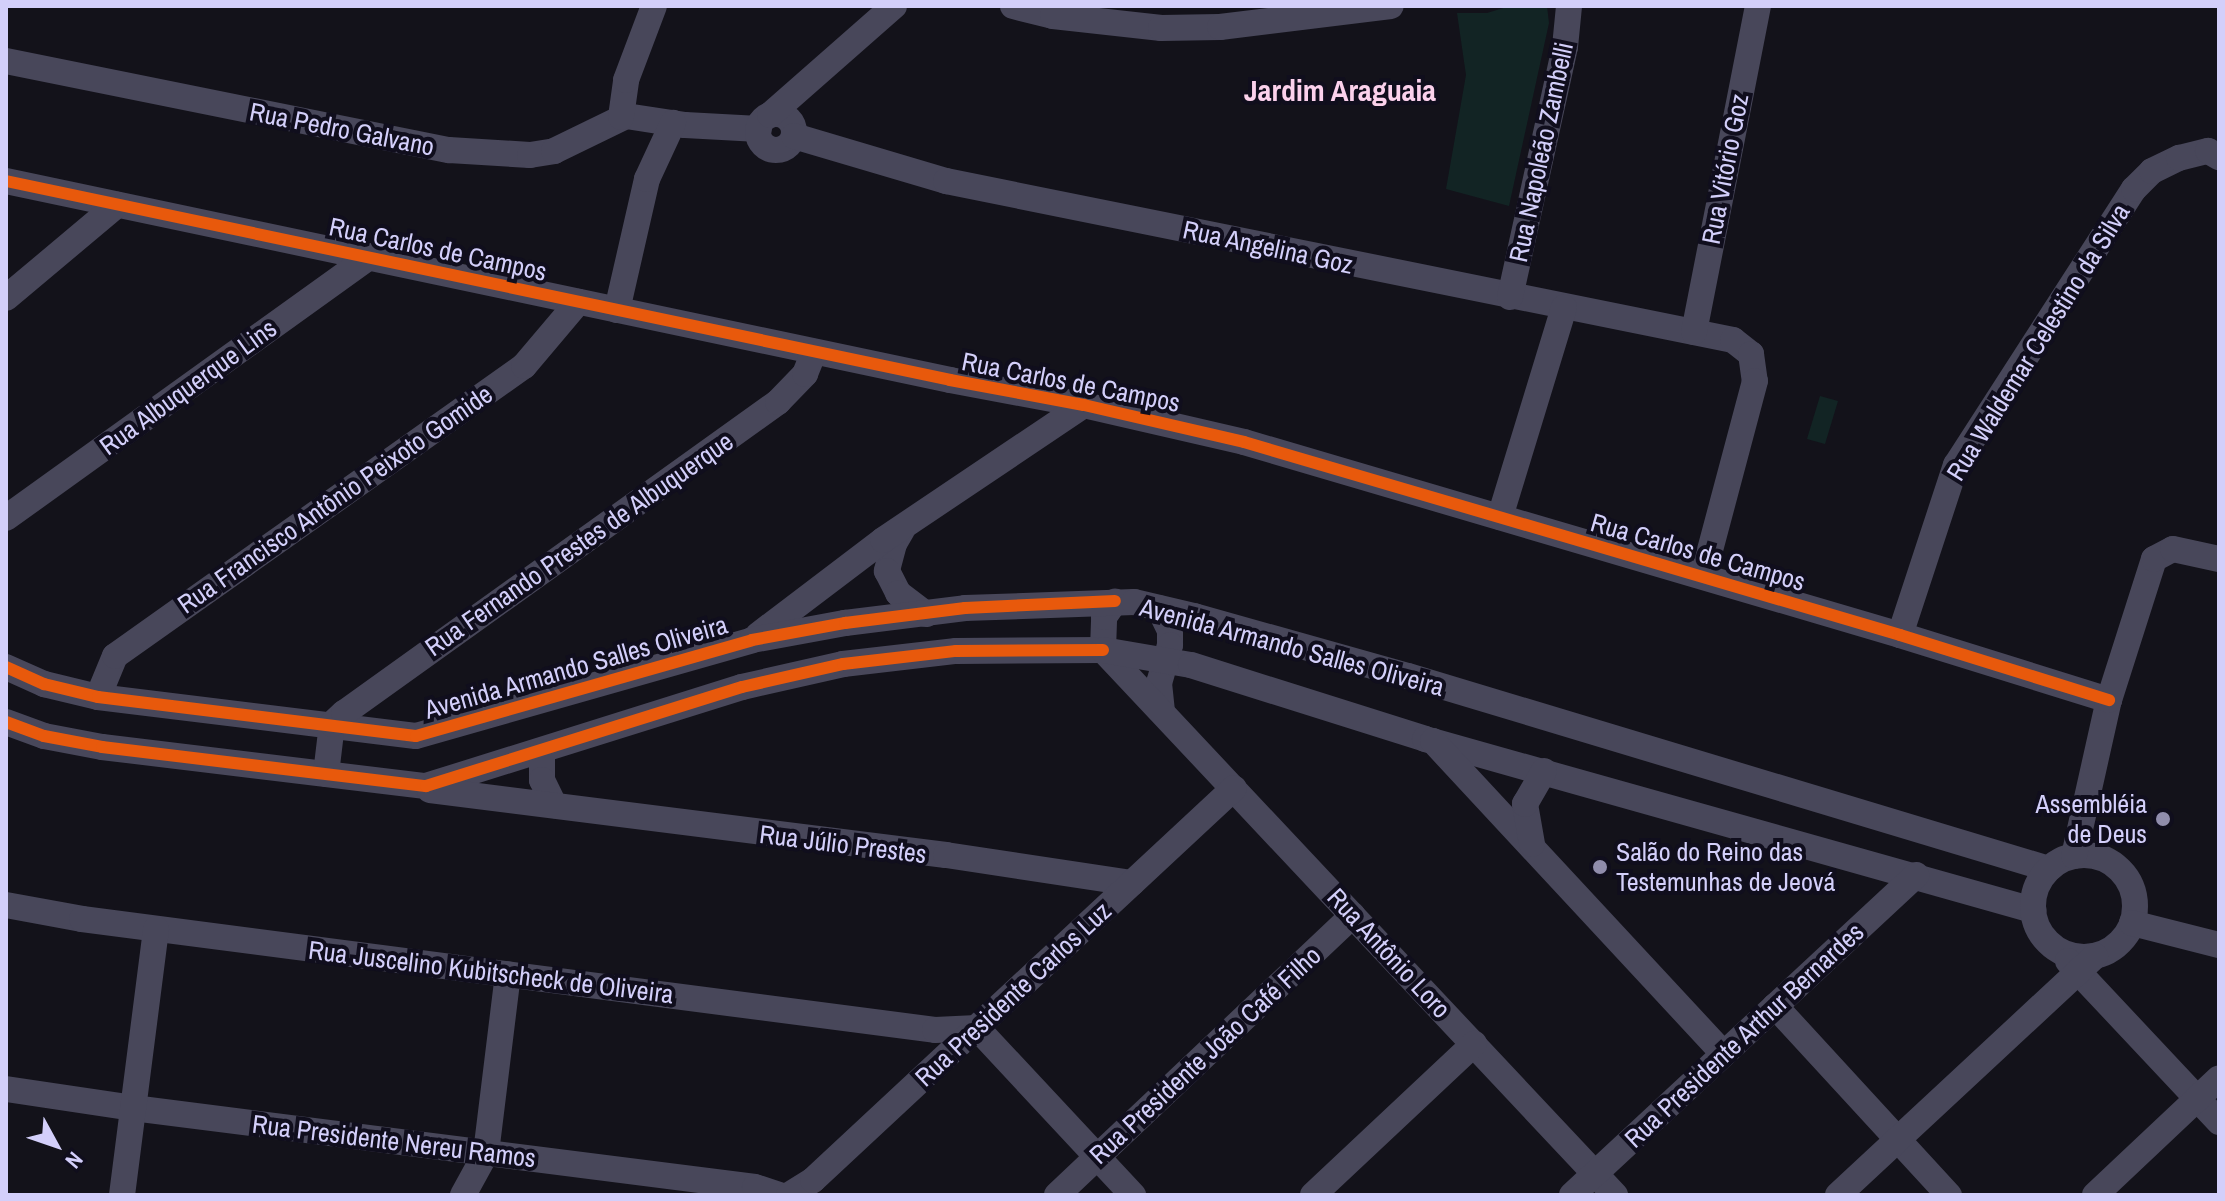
<!DOCTYPE html>
<html>
<head>
<meta charset="utf-8">
<style>
  body { margin:0 }
  #map { position:relative; width:2225px; height:1201px; overflow:hidden; background:#13121a; font-family:"Archivo Narrow",sans-serif }
  div>[style] { position:absolute }
  [style*='--x'] { left:calc(var(--x)*1px); top:calc(var(--y)*1px); width:calc(var(--w)*1px); rotate:calc(var(--a)*1deg) }
  .green>* { inset:0; background:#122424 }
  .minor>* { height:26px; margin:-13px; padding:0 13px; transform-origin:13px; border-radius:13px; background:#48475a }
  .minor>.ring { margin:-13px; padding:0; box-sizing:content-box; background:none; border:26px solid #48475a; border-radius:50% }
  .cycleway>* { height:12px; margin:-6px; padding:0 6px; transform-origin:6px; border-radius:6px; background:#e8590c }
  .dots>* { width:22px; height:22px; translate:-50% -50%; box-sizing:border-box; border:4px solid #100e1d; border-radius:50% }
  span { translate:-50% -50%; white-space:nowrap; text-align:center; line-height:1.15; -webkit-text-stroke:8px #100e1d; paint-order:stroke }
  .street-label { font-size:26px; color:#d3cffa }
  .poi-label { font-size:26px; color:#d3cffa }
  .right { translate:-100% -50%; text-align:right }
  .left { translate:0 -50%; text-align:left }
  .quarter-label { font-size:30px; color:#fbd1ec; font-weight:700 }
  .frame { position:absolute; inset:0; border:8px solid #d3cffa; pointer-events:none }
  .north { position:absolute; left:16px; top:1105px; width:80px; height:80px; -webkit-text-stroke:6px #100e1d; paint-order:stroke; rotate:130deg; font-size:22px; font-weight:700; line-height:32px; text-align:center; color:#d3cffa }
  .north::after { content:''; display:block; margin:auto; width:28px; height:36px; background:#d3cffa; clip-path:polygon(50% 0,100% 100%,50% 72%,0 100%) }
</style>
</head>
<body>
<div id="map">
  <div class="green">
    <div style="clip-path:polygon(1510px 6px,1547px 6px,1549px 23px,1509px 206px,1446px 189px,1466px 75px,1457px 13px,1487px 13px)"></div>
    <div style="clip-path:polygon(1820px 396px,1838px 401px,1825px 444px,1807px 439px)"></div>
  </div>
  <div class="minor">
    <div style="--x:1013;--y:6;--w:41;--a:14"></div>
    <div style="--x:1053;--y:16;--w:109;--a:6.3"></div>
    <div style="--x:1161;--y:28;--w:59;--a:-1"></div>
    <div style="--x:1220;--y:27;--w:172;--a:-7"></div>
    <div style="--x:6;--y:61;--w:452;--a:11.4"></div>
    <div style="--x:449;--y:150;--w:81;--a:3.5"></div>
    <div style="--x:530;--y:155;--w:24;--a:-9"></div>
    <div style="--x:554;--y:151;--w:80;--a:-25.9"></div>
    <div style="--x:626;--y:116;--w:60;--a:8.7"></div>
    <div style="--x:685;--y:125;--w:74;--a:3.1"></div>
    <div class="ring" style="left:758px;top:114px;width:10px;height:10px"></div>
    <div style="--x:770;--y:115;--w:165;--a:-41.3"></div>
    <div style="--x:621;--y:117;--w:37;--a:-82"></div>
    <div style="--x:626;--y:80;--w:79;--a:-69.3"></div>
    <div style="--x:794;--y:136;--w:159;--a:16.5"></div>
    <div style="--x:946;--y:181;--w:803;--a:11.42"></div>
    <div style="--x:1733;--y:340;--w:23;--a:38"></div>
    <div style="--x:1751;--y:354;--w:27;--a:82"></div>
    <div style="--x:1755;--y:381;--w:202;--a:104.9"></div>
    <div style="--x:6;--y:181;--w:965;--a:11.9"></div>
    <div style="--x:950;--y:380;--w:136;--a:10.6"></div>
    <div style="--x:1084;--y:405;--w:164;--a:13"></div>
    <div style="--x:1244;--y:442;--w:684;--a:16.39"></div>
    <div style="--x:1900;--y:635;--w:219;--a:17.3"></div>
    <div style="--x:1510;--y:297;--w:256;--a:-77.6"></div>
    <div style="--x:1565;--y:47;--w:41;--a:-84.4"></div>
    <div style="--x:6;--y:298;--w:145;--a:-40"></div>
    <div style="--x:617;--y:310;--w:134;--a:-77.1"></div>
    <div style="--x:647;--y:179;--w:62;--a:-65.1"></div>
    <div style="--x:1694;--y:332;--w:332;--a:-78.9"></div>
    <div style="--x:1500;--y:517;--w:219;--a:-73"></div>
    <div style="--x:6;--y:518;--w:449;--a:-35.7"></div>
    <div style="--x:902;--y:530;--w:16;--a:120"></div>
    <div style="--x:894;--y:544;--w:28;--a:105"></div>
    <div style="--x:887;--y:571;--w:25;--a:63"></div>
    <div style="--x:898;--y:593;--w:35;--a:37"></div>
    <div style="--x:1159;--y:608;--w:25;--a:64"></div>
    <div style="--x:1170;--y:631;--w:14;--a:90"></div>
    <div style="--x:1170;--y:645;--w:40;--a:106"></div>
    <div style="--x:1159;--y:683;--w:27;--a:84"></div>
    <div style="--x:758;--y:635;--w:157;--a:-37.2"></div>
    <div style="--x:883;--y:540;--w:242;--a:-33.9"></div>
    <div style="--x:1900;--y:635;--w:179;--a:-71.8"></div>
    <div style="--x:1956;--y:465;--w:328;--a:-57.2"></div>
    <div style="--x:2134;--y:189;--w:25;--a:-45"></div>
    <div style="--x:2152;--y:171;--w:30;--a:-26"></div>
    <div style="--x:2179;--y:158;--w:30;--a:-14"></div>
    <div style="--x:2208;--y:151;--w:13;--a:29"></div>
    <div style="--x:1103;--y:650;--w:748;--a:46.79"></div>
    <div style="--x:1103;--y:650;--w:33;--a:-88"></div>
    <div style="--x:1104;--y:617;--w:19;--a:-55"></div>
    <div style="--x:6;--y:667;--w:42;--a:24.1"></div>
    <div style="--x:44;--y:684;--w:56;--a:13.5"></div>
    <div style="--x:98;--y:697;--w:320;--a:7"></div>
    <div style="--x:416;--y:736;--w:349;--a:-15.9"></div>
    <div style="--x:752;--y:640;--w:95;--a:-10.4"></div>
    <div style="--x:845;--y:623;--w:121;--a:-7.1"></div>
    <div style="--x:965;--y:608;--w:169;--a:-2"></div>
    <div style="--x:1134;--y:602;--w:62;--a:13.1"></div>
    <div style="--x:1194;--y:616;--w:222;--a:15.7"></div>
    <div style="--x:1408;--y:676;--w:669;--a:16.76"></div>
    <div style="--x:98;--y:697;--w:44;--a:-67.5"></div>
    <div style="--x:115;--y:656;--w:501;--a:-35.34"></div>
    <div style="--x:524;--y:366;--w:84;--a:-49.8"></div>
    <div style="--x:6;--y:722;--w:40;--a:20.2"></div>
    <div style="--x:44;--y:736;--w:59;--a:10.7"></div>
    <div style="--x:102;--y:747;--w:326;--a:6.9"></div>
    <div style="--x:426;--y:786;--w:331;--a:-17.4"></div>
    <div style="--x:742;--y:687;--w:104;--a:-12.8"></div>
    <div style="--x:843;--y:664;--w:114;--a:-6.6"></div>
    <div style="--x:956;--y:651;--w:147;--a:-0.4"></div>
    <div style="--x:1103;--y:650;--w:89;--a:9.7"></div>
    <div style="--x:1191;--y:665;--w:245;--a:17.5"></div>
    <div style="--x:1425;--y:739;--w:632;--a:15.71"></div>
    <div style="--x:1433;--y:741;--w:427;--a:47.1"></div>
    <div style="--x:542;--y:752;--w:28;--a:90"></div>
    <div style="--x:542;--y:780;--w:28;--a:64"></div>
    <div style="--x:326;--y:774;--w:50;--a:-83.2"></div>
    <div style="--x:332;--y:724;--w:16;--a:-43"></div>
    <div style="--x:344;--y:713;--w:534;--a:-35.62"></div>
    <div style="--x:778;--y:402;--w:39;--a:-46"></div>
    <div style="--x:805;--y:374;--w:24;--a:-68"></div>
    <div style="--x:430;--y:790;--w:520;--a:7.18"></div>
    <div style="--x:946;--y:855;--w:188;--a:8.6"></div>
    <div style="--x:1532;--y:844;--w:41;--a:-99.9"></div>
    <div style="--x:1525;--y:804;--w:38;--a:-60"></div>
    <div class="ring" style="left:2033px;top:855px;width:76px;height:76px"></div>
    <div style="--x:2074;--y:856;--w:160;--a:-77.4"></div>
    <div style="--x:2109;--y:700;--w:148;--a:-72.3"></div>
    <div style="--x:2154;--y:559;--w:21;--a:-28"></div>
    <div style="--x:2173;--y:549;--w:47;--a:12.3"></div>
    <div style="--x:6;--y:905;--w:77;--a:10.4"></div>
    <div style="--x:82;--y:919;--w:860;--a:7.41"></div>
    <div style="--x:935;--y:1030;--w:42;--a:-2.7"></div>
    <div style="--x:2132;--y:923;--w:90;--a:14.2"></div>
    <div style="--x:2068;--y:961;--w:221;--a:46.8"></div>
    <div style="--x:1775;--y:1006;--w:257;--a:47.4"></div>
    <div style="--x:977;--y:1028;--w:229;--a:47"></div>
    <div style="--x:6;--y:1089;--w:128;--a:8.5"></div>
    <div style="--x:133;--y:1108;--w:627;--a:7.24"></div>
    <div style="--x:755;--y:1187;--w:26;--a:18"></div>
    <div style="--x:122;--y:1195;--w:268;--a:-82.7"></div>
    <div style="--x:463;--y:1195;--w:48;--a:-61.3"></div>
    <div style="--x:486;--y:1153;--w:180;--a:-83"></div>
    <div style="--x:789;--y:1195;--w:28;--a:-32"></div>
    <div style="--x:813;--y:1180;--w:575;--a:-42.96"></div>
    <div style="--x:1057;--y:1195;--w:407;--a:-43.4"></div>
    <div style="--x:1313;--y:1195;--w:221;--a:-43.2"></div>
    <div style="--x:1572;--y:1195;--w:470;--a:-42.9"></div>
    <div style="--x:1838;--y:1195;--w:351;--a:-42.9"></div>
    <div style="--x:2095;--y:1195;--w:170;--a:-43.3"></div>
  </div>
  <div class="cycleway">
    <div style="--x:6;--y:181;--w:965;--a:11.9"></div>
    <div style="--x:950;--y:380;--w:136;--a:10.6"></div>
    <div style="--x:1084;--y:405;--w:164;--a:13"></div>
    <div style="--x:1244;--y:442;--w:684;--a:16.39"></div>
    <div style="--x:1900;--y:635;--w:219;--a:17.3"></div>
    <div style="--x:6;--y:667;--w:42;--a:24.1"></div>
    <div style="--x:44;--y:684;--w:56;--a:13.5"></div>
    <div style="--x:98;--y:697;--w:320;--a:7"></div>
    <div style="--x:416;--y:736;--w:349;--a:-15.9"></div>
    <div style="--x:752;--y:640;--w:95;--a:-10.4"></div>
    <div style="--x:845;--y:623;--w:121;--a:-7.1"></div>
    <div style="--x:965;--y:608;--w:150;--a:-2.7"></div>
    <div style="--x:6;--y:722;--w:40;--a:20.2"></div>
    <div style="--x:44;--y:736;--w:59;--a:10.7"></div>
    <div style="--x:102;--y:747;--w:326;--a:6.9"></div>
    <div style="--x:426;--y:786;--w:331;--a:-17.4"></div>
    <div style="--x:742;--y:687;--w:104;--a:-12.8"></div>
    <div style="--x:843;--y:664;--w:114;--a:-6.6"></div>
    <div style="--x:956;--y:651;--w:147;--a:-0.4"></div>
  </div>
  <div class="dots">
    <div style="left:2163px;top:819px;background:#908dac"></div>
    <div style="left:1600px;top:867px;background:#908dac"></div>
  </div>
  <div class="street-label">
    <span style="left:342px;top:129px;rotate:11deg">Rua Pedro Galvano</span>
    <span style="left:1541px;top:152px;rotate:-78deg">Rua Napoleão Zambelli</span>
    <span style="left:1725px;top:169px;rotate:-79deg">Rua Vitório Goz</span>
    <span style="left:1268px;top:247px;rotate:12deg">Rua Angelina Goz</span>
    <span style="left:438px;top:249px;rotate:12deg">Rua Carlos de Campos</span>
    <span style="left:2038px;top:342px;rotate:-58deg">Rua Waldemar Celestino da Silva</span>
    <span style="left:1071px;top:382px;rotate:11deg">Rua Carlos de Campos</span>
    <span style="left:188px;top:387px;rotate:-36deg">Rua Albuquerque Lins</span>
    <span style="left:335px;top:499px;rotate:-35deg">Rua Francisco Antônio Peixoto Gomide</span>
    <span style="left:579px;top:544px;rotate:-35deg">Rua Fernando Prestes de Albuquerque</span>
    <span style="left:1698px;top:552px;rotate:16deg">Rua Carlos de Campos</span>
    <span style="left:1292px;top:647px;rotate:15deg">Avenida Armando Salles Oliveira</span>
    <span style="left:576px;top:667px;rotate:-16deg">Avenida Armando Salles Oliveira</span>
    <span style="left:843px;top:844px;rotate:7deg">Rua Júlio Prestes</span>
    <span style="left:1389px;top:953px;rotate:47deg">Rua Antônio Loro</span>
    <span style="left:491px;top:972px;rotate:7deg">Rua Juscelino Kubitscheck de Oliveira</span>
    <span style="left:1013px;top:994px;rotate:-43deg">Rua Presidente Carlos Luz</span>
    <span style="left:1744px;top:1035px;rotate:-43deg">Rua Presidente Arthur Bernardes</span>
    <span style="left:1205px;top:1055px;rotate:-43deg">Rua Presidente João Café Filho</span>
    <span style="left:394px;top:1141px;rotate:7deg">Rua Presidente Nereu Ramos</span>
  </div>
  <div class="poi-label">
    <span class="right" style="left:2147px;top:819px">Assembléia<br>de Deus</span>
    <span class="left" style="left:1616px;top:867px">Salão do Reino das<br>Testemunhas de Jeová</span>
  </div>
  <div class="quarter-label">
    <span style="left:1340px;top:90px">Jardim Araguaia</span>
  </div>
  <div class="frame"></div>
  <div class="north">N</div>
</div>
</body>
</html>
